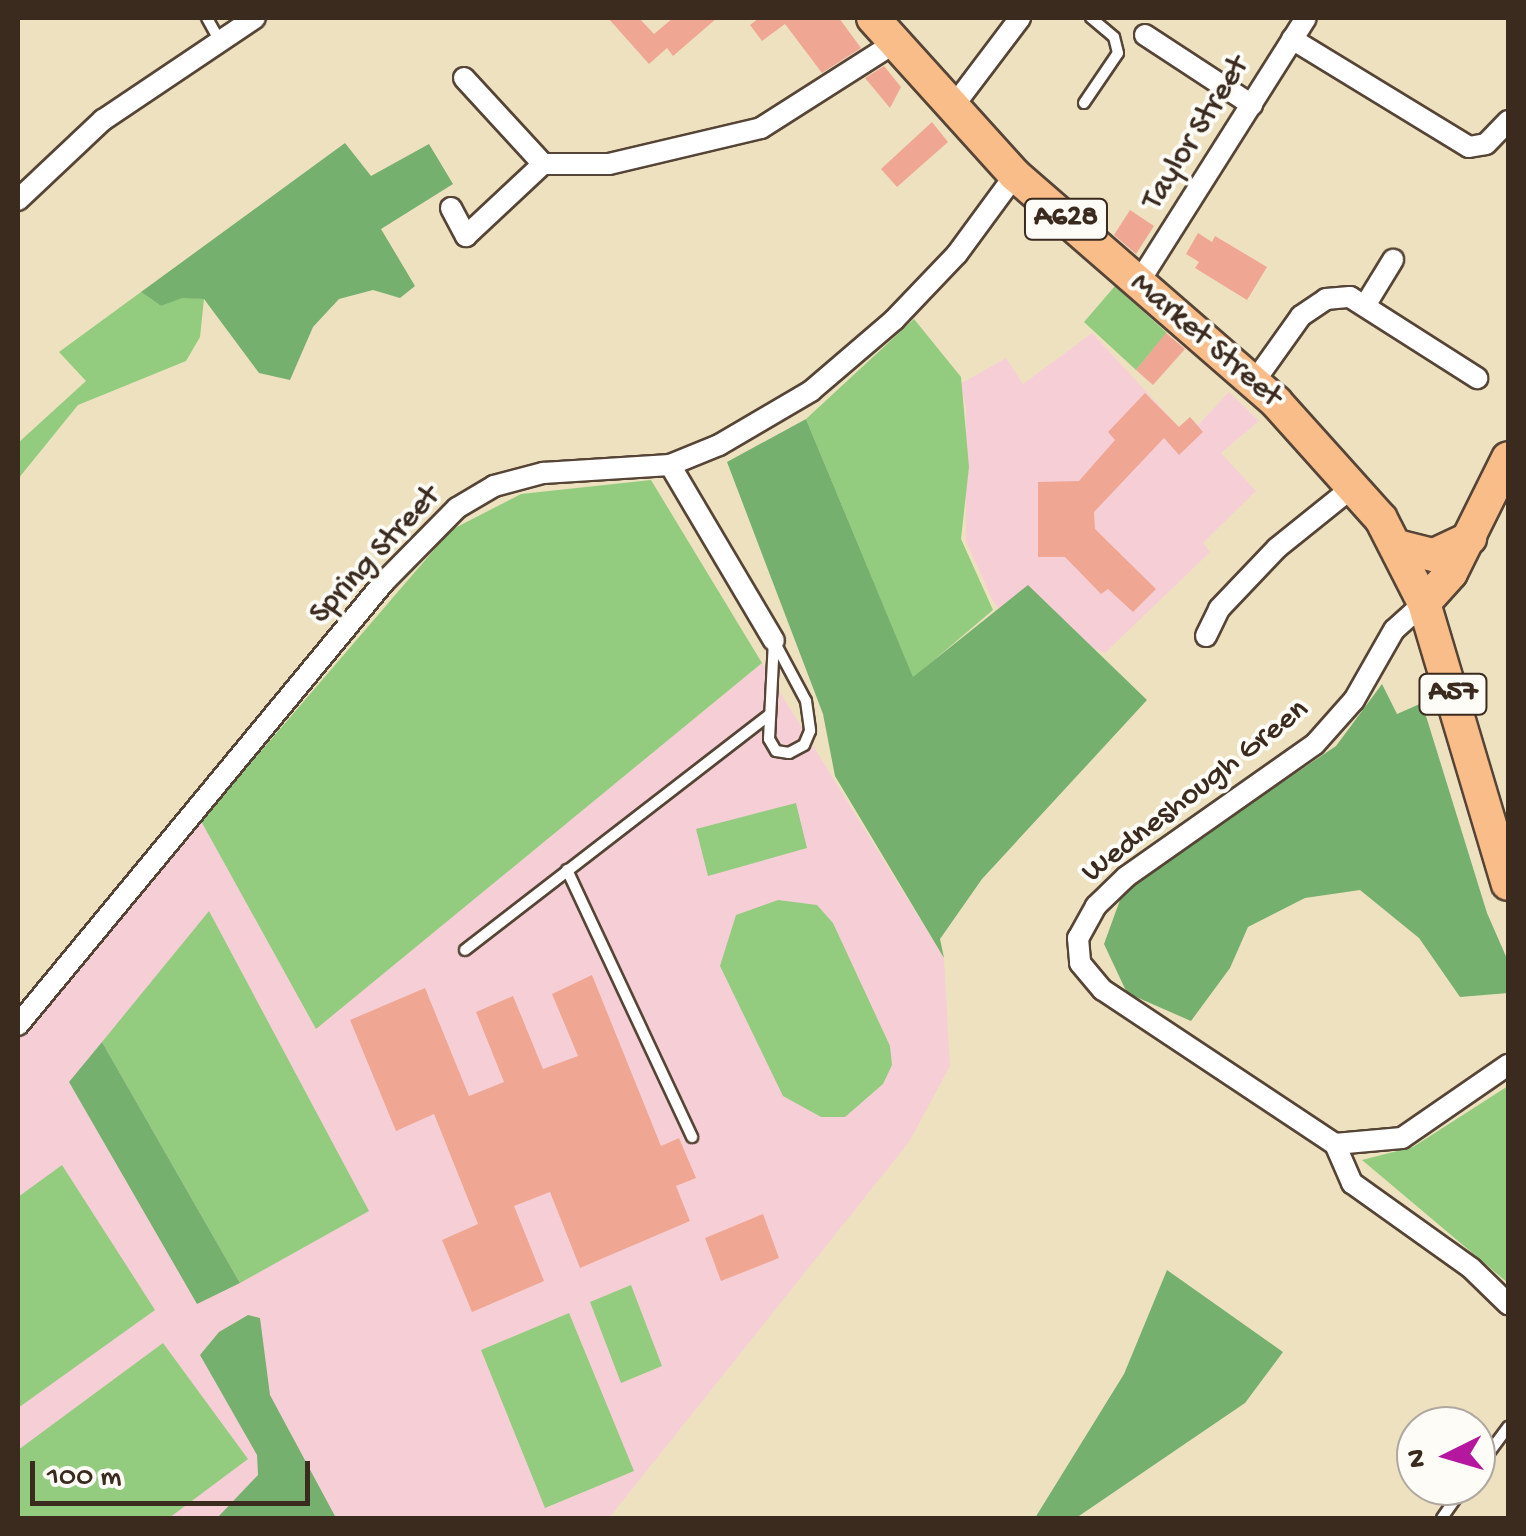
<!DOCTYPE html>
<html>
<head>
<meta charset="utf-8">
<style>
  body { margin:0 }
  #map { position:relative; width:1526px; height:1536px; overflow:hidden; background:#eee1c0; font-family:"Gochi Hand",sans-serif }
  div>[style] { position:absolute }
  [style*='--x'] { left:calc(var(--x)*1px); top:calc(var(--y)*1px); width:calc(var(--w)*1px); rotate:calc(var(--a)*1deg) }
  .built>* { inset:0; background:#f6cfd6 }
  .green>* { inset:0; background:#93cc7f }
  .forest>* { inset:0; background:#76b06e }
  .building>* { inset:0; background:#efa793 }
  .roads { filter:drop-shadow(2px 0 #564536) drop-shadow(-2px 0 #564536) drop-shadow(0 2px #564536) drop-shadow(0 -2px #564536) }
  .service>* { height:10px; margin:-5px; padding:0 5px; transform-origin:5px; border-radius:5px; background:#fff }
  .minor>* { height:20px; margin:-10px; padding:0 10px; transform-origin:10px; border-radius:10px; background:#fff }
  .primary>* { height:32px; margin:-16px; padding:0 16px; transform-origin:16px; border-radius:16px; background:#f8bd89 }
  .trunk>* { height:32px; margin:-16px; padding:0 16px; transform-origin:16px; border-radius:16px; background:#f8bd89 }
  span { translate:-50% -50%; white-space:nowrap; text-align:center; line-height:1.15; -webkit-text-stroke:8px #fdfcf7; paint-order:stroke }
  .shield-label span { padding:2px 8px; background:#fdfcf7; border:2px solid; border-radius:8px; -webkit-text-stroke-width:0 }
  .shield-label { font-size:30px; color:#3b2a1e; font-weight:700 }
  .street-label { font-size:32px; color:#3b2a1e }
  .frame { position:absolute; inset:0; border:20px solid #3b2a1e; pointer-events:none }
  .north { position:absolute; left:1396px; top:1406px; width:100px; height:100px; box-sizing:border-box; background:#fdfcf7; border:2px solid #afa8a0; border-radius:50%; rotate:265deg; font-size:28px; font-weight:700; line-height:40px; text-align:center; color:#3b2a1e }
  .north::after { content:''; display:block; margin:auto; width:35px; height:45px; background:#b5179e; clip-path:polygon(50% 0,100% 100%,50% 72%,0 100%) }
  .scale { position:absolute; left:30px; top:1461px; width:280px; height:45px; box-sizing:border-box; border:5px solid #3b2a1e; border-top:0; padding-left:12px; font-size:30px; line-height:35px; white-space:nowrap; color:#3b2a1e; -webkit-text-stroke:8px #fdfcf7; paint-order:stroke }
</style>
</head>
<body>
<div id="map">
  <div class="built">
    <div style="clip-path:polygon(1092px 333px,1179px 427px,1190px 417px,1198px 425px,1229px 392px,1259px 421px,1221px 453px,1256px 491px,1203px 543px,1210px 552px,1105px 653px,999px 610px,992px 599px,966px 541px,966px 407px,960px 384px,1006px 358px,1023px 384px)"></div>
    <div style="clip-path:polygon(762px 663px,944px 958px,950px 1066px,909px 1142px,609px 1518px,18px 1518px,18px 1040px,201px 821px,316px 1028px)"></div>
  </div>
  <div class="green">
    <div style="clip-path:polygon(1115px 286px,1167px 333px,1136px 370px,1084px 322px)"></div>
    <div style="clip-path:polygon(141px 292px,161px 306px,182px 297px,204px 299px,200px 337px,186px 361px,78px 405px,18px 479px,18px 443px,86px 381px,59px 352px)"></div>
    <div style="clip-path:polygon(914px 319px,961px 377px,969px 467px,961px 539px,993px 610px,913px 678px,806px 419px)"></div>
    <div style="clip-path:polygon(651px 480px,762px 663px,316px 1029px,201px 821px,451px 530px,521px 494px)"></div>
    <div style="clip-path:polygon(796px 803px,807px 848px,708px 876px,696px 829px)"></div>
    <div style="clip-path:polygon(778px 900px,817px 905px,833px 923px,890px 1046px,892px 1065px,883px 1084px,845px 1117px,821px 1117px,783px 1096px,720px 966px,736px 915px)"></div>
    <div style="clip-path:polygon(209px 911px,369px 1211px,240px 1283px,102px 1042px)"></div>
    <div style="clip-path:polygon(1508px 1086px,1508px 1283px,1362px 1160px,1413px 1147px)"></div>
    <div style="clip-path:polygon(62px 1165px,155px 1310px,18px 1408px,18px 1197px)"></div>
    <div style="clip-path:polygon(631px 1285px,662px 1366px,621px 1383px,590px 1302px)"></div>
    <div style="clip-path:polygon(569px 1313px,634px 1471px,545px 1508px,481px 1350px)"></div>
    <div style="clip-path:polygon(163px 1343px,248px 1459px,169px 1518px,18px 1518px,18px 1450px)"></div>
  </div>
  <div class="forest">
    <div style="clip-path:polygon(345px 143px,371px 176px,429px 144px,453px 184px,381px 229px,415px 286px,400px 298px,373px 290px,339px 299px,313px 327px,290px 380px,259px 373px,204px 299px,182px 298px,161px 306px,141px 292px)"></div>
    <div style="clip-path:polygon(806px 419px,913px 677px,1028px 585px,1147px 700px,982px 879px,940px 939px,944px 958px,835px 776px,823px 714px,727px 462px)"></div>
    <div style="clip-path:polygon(1382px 684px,1397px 714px,1422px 703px,1487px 913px,1508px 961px,1508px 993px,1460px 997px,1419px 938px,1360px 890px,1305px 898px,1248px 927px,1230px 968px,1191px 1021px,1127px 993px,1104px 944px,1124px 889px,1336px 746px)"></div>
    <div style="clip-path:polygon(102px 1042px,240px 1283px,197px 1304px,69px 1082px)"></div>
    <div style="clip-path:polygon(1167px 1270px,1283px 1352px,1245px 1403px,1076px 1518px,1035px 1518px,1124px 1374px)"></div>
    <div style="clip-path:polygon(248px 1315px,260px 1318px,270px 1395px,336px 1518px,217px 1518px,258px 1475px,257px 1455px,200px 1355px,219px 1332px)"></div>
  </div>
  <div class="building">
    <div style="clip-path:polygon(608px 18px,639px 18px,654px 34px,673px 18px,717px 18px,673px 56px,667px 48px,649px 64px)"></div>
    <div style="clip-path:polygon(759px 18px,839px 18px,861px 48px,822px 73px,785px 24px,762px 41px,750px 25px)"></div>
    <div style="clip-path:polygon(884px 66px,901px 87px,890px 108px,865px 78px)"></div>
    <div style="clip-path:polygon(932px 122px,948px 142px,897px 187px,881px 169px)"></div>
    <div style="clip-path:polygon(1130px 210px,1154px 226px,1136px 254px,1114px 235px)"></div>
    <div style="clip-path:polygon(1198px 233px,1212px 242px,1215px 236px,1267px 267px,1247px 300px,1195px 268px,1199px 262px,1186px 254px)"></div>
    <div style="clip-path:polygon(1166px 333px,1185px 349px,1153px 385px,1136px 370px)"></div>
    <div style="clip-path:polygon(1145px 393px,1179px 427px,1190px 417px,1203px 432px,1179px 455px,1164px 438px,1094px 512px,1095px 529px,1156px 589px,1133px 612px,1108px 589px,1101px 594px,1065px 557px,1038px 557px,1038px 482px,1079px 481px,1115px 440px,1108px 432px)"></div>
    <div style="clip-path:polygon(592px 975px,661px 1146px,679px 1138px,696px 1178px,676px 1186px,690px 1221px,580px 1268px,550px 1192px,514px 1206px,544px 1281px,472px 1312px,442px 1240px,478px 1224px,434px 1114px,396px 1131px,350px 1020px,425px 988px,469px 1096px,504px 1082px,476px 1012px,513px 996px,543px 1069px,578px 1056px,552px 994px)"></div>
    <div style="clip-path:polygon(763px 1214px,779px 1258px,721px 1281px,705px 1238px)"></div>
  </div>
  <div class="roads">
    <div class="service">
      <div style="--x:207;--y:18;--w:26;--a:61"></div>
      <div style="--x:1084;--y:103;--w:60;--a:-55.8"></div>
      <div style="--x:1118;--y:53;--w:16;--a:-104"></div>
      <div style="--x:1114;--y:37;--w:30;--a:-140"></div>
      <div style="--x:774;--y:641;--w:68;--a:61.9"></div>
      <div style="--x:806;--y:701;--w:30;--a:82"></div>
      <div style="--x:810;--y:731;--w:15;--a:113"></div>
      <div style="--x:804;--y:745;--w:17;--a:152"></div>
      <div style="--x:789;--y:753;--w:13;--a:-171"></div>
      <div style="--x:776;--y:751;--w:14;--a:-120"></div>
      <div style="--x:769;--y:739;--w:98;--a:-87.1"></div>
      <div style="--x:567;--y:870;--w:295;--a:64.9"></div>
      <div style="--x:465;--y:950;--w:383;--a:-37.7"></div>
      <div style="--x:1476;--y:1470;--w:54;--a:-53.3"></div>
      <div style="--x:1442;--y:1518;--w:39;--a:-55"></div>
    </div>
    <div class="minor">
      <div style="--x:1145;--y:35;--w:128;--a:33.2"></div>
      <div style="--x:1292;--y:39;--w:207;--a:31.4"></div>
      <div style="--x:1469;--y:147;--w:17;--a:-10"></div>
      <div style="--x:1486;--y:144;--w:32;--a:-46"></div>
      <div style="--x:464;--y:78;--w:117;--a:47.4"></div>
      <div style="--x:543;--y:164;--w:66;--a:0"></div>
      <div style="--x:609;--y:164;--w:156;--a:-13.3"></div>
      <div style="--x:761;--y:128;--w:160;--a:-32.5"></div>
      <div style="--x:952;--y:108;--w:113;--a:-52.9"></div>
      <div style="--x:18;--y:200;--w:117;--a:-43.3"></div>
      <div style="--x:103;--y:120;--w:183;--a:-33.9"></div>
      <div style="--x:451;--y:208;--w:32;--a:62"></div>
      <div style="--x:466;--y:236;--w:105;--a:-43.1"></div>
      <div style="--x:1139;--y:282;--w:312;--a:-57.7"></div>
      <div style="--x:1366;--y:304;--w:52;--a:-58.5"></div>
      <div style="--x:1254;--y:382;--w:81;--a:-54.5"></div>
      <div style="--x:1301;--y:316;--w:30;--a:-34"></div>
      <div style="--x:1326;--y:299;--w:24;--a:-5"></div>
      <div style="--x:1350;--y:297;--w:151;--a:32.5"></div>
      <div style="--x:670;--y:465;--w:204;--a:59.4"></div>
      <div style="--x:1424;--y:603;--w:40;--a:138"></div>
      <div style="--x:1394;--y:630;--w:81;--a:119.7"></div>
      <div style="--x:1354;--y:700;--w:59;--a:131.6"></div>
      <div style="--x:1315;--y:744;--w:231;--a:144.9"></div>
      <div style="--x:1126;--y:877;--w:42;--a:136"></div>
      <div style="--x:1096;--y:906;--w:37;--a:119"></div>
      <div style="--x:1078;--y:938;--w:25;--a:85"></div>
      <div style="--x:1080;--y:963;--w:35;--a:50"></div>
      <div style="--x:1103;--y:990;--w:278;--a:33.6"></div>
      <div style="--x:1335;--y:1144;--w:67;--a:-5.1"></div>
      <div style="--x:1402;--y:1138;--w:129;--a:-34.6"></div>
      <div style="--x:1206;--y:636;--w:30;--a:-64"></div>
      <div style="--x:1219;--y:609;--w:84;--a:-46.4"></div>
      <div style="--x:1277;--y:548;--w:99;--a:-38.8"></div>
      <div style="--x:18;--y:1025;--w:575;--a:-50.44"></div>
      <div style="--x:384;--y:582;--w:104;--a:-45.4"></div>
      <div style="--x:457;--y:508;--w:43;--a:-30.7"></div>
      <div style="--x:494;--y:486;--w:51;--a:-14.9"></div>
      <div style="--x:543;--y:473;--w:127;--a:-3.6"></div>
      <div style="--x:670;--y:465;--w:53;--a:-22.2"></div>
      <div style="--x:719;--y:445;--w:107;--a:-30.4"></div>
      <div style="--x:811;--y:391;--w:109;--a:-40.5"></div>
      <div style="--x:894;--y:320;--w:91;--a:-46.3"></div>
      <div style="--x:957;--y:254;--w:98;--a:-53.7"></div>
      <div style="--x:1335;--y:1144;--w:43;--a:66.4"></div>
      <div style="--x:1352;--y:1183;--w:146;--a:35.5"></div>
      <div style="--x:1471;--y:1268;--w:52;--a:44.2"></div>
    </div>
    <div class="primary">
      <div style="--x:1397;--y:546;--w:38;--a:14"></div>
      <div style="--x:1434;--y:555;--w:40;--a:-25"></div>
      <div style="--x:1424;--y:603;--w:40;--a:-48"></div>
      <div style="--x:1451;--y:573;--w:128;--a:-63.6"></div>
    </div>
    <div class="trunk">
      <div style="--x:873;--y:18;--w:212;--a:47.9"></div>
      <div style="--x:1015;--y:175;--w:346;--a:41"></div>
      <div style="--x:1276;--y:402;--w:157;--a:48.1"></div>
      <div style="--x:1381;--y:519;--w:94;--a:62.9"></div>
      <div style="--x:1424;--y:603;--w:293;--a:73.4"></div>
    </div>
  </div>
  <div class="shield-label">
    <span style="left:1066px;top:219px">A628</span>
    <span style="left:1453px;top:694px">A57</span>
  </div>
  <div class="street-label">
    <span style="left:1197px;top:134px;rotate:-58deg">Taylor Street</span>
    <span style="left:1205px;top:341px;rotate:41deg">Market Street</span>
    <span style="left:376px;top:556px;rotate:-47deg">Spring Street</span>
    <span style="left:1196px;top:792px;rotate:-38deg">Wedneshough Green</span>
  </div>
  <div class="frame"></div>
  <div class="north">N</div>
  <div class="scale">100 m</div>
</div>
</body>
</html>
